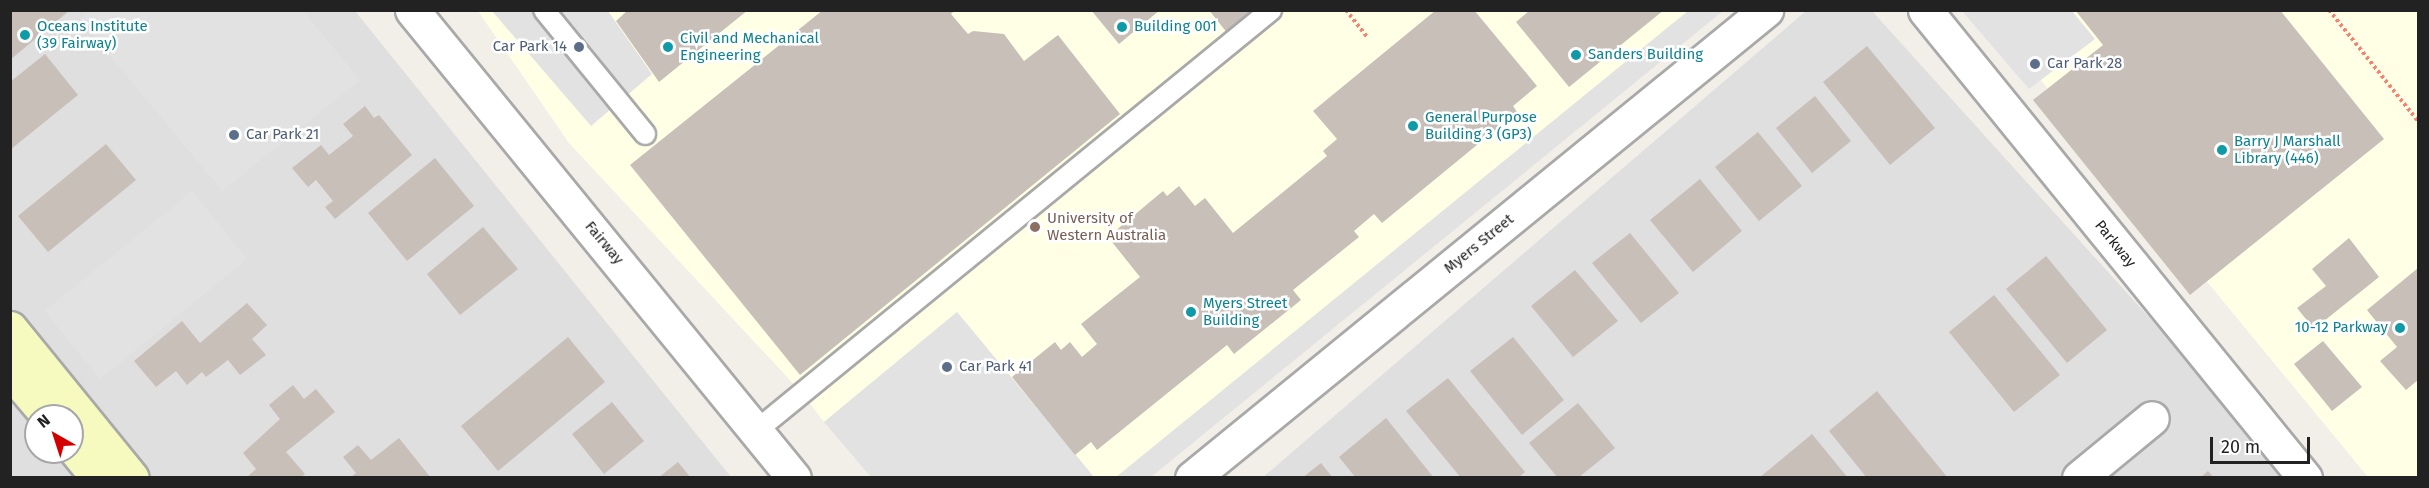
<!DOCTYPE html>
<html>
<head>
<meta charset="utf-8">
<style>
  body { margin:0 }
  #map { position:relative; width:2429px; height:488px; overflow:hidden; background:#f2efe9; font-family:"Fira Sans",sans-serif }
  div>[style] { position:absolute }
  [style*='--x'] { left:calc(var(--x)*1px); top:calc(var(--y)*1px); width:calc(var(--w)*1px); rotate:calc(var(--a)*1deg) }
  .residential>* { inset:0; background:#e0dfdf }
  .education>* { inset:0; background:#ffffe5 }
  .parking>* { inset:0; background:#e2e2e2 }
  .building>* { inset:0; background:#c7bfb8 }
  .path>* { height:4px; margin-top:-2px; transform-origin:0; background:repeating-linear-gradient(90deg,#fa8072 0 3px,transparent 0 6px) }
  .roads { filter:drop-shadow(2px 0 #a9a9a9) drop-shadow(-2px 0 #a9a9a9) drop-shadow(0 2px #a9a9a9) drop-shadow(0 -2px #a9a9a9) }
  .service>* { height:20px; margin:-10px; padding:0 10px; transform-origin:10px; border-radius:10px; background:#fff }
  .minor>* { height:33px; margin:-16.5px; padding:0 16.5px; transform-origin:16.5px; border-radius:16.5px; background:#fff }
  .tertiary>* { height:33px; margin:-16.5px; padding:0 16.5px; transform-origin:16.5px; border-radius:16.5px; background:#fff }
  .secondary>* { height:33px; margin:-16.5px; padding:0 16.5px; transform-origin:16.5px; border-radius:16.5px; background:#f7fabf }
  .dots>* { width:16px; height:16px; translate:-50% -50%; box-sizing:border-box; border:3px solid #fff; border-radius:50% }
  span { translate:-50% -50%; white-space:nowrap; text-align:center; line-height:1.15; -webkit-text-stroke:5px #fff; paint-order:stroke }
  .culture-label { font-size:15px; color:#0d838f }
  .left { translate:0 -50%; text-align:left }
  .right { translate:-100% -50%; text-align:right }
  .service-label { font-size:15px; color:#4e5e75 }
  .education-label { font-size:15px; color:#785e54 }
  .street-label { font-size:15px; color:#222 }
  .frame { position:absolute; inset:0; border:12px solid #222; pointer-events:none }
  .north { position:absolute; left:24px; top:404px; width:60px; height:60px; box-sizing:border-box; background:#fff; border:2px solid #a7a7a7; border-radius:50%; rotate:321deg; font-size:16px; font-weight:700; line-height:24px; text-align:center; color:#222 }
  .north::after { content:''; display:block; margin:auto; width:21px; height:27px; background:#d40000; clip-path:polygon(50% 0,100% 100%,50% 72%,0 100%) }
  .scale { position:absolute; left:2210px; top:437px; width:100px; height:27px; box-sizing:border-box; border:3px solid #222; border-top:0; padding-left:8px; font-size:18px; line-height:21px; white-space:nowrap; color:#222; -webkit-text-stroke:4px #fff; paint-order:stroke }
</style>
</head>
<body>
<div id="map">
  <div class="residential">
    <div style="clip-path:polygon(1807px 10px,1872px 11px,2203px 377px,2283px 477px,1262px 478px)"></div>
    <div style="clip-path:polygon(evenodd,10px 11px,355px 11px,731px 477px,11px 477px,10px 11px,36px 416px,72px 416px,72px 452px,36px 452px,36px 416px)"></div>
  </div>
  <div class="education">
    <div style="clip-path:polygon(478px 11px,1688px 11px,1116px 478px,1094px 477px,957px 312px,824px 422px,802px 393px,569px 143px)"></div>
    <div style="clip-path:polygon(1984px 11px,2418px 11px,2418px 477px,2368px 477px)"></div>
  </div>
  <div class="parking">
    <div style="clip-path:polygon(91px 10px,303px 11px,360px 80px,222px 191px,80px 19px)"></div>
    <div style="clip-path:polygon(492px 11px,608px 11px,652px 74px,591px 126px)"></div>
    <div style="clip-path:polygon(1688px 11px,1723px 11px,1151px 477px,1116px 477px)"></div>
    <div style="clip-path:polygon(1962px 11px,2072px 11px,2095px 39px,2029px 89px)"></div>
    <div style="clip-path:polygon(192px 191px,247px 259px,100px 379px,45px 311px)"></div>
    <div style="clip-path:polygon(957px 312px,1094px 477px,871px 477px,824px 422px)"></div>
  </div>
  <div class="building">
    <div style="clip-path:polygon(10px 10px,70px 10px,10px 60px)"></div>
    <div style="clip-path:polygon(628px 10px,748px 10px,659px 82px,616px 21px)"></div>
    <div style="clip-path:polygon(823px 10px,955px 10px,951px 14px,968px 34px,973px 31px,1004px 34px,1024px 61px,1058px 35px,1120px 114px,800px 375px,630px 165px)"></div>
    <div style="clip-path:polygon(1091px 10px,1160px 10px,1119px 44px)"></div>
    <div style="clip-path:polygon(1209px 10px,1257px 10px,1228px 34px)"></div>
    <div style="clip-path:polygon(1436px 10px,1474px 10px,1537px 86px,1513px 106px,1517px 112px,1382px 223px,1374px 214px,1354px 231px,1359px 237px,1293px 290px,1301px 300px,1234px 354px,1227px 345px,1097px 450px,1091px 442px,1075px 455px,1012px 377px,1055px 342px,1061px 350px,1070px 342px,1082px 357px,1097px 344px,1081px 324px,1140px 277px,1108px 237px,1163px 191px,1167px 196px,1179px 186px,1195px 206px,1205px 198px,1233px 233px,1327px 156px,1323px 151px,1337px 139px,1313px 111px)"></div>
    <div style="clip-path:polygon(1530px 10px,1664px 10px,1569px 87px,1516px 22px)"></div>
    <div style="clip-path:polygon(2075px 10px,2280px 10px,2384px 139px,2190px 295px,2033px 100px,2103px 45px)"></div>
    <div style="clip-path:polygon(1867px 46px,1935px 128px,1890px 165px,1823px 82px)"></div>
    <div style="clip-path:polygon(45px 54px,78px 95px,10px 150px,10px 82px)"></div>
    <div style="clip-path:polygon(1815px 96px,1851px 141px,1812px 173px,1776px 128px)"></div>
    <div style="clip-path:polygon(365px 106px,374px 118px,379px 115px,412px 155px,335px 219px,325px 207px,333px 201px,316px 180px,308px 187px,292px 168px,321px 145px,329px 155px,353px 136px,343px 124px)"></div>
    <div style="clip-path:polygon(1758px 132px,1802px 186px,1759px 221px,1715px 167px)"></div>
    <div style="clip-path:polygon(106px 144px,136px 180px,48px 252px,18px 216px)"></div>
    <div style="clip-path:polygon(435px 158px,474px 206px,407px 261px,368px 213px)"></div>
    <div style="clip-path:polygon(1700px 179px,1742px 231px,1693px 272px,1650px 220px)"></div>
    <div style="clip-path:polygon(483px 227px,518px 269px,460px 315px,427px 274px)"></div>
    <div style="clip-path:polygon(1630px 233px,1679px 293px,1641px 323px,1592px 263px)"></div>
    <div style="clip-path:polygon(2349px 238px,2379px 277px,2314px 329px,2297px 308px,2326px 286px,2312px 269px)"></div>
    <div style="clip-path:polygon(2046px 256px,2107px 330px,2067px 363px,2006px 289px)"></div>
    <div style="clip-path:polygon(2418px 268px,2418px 380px,2406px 390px,2380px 361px,2397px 347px,2367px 310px)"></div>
    <div style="clip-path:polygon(1575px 270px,1618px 321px,1573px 357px,1531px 306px)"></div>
    <div style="clip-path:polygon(1994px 295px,2060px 375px,2014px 412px,1949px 332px)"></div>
    <div style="clip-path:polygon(247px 303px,267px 325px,252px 339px,266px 355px,240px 375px,228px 360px,206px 377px,202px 372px,187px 385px,176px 371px,156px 387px,134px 361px,182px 321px,200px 343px)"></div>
    <div style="clip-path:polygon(568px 337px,605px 382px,498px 471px,461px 426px)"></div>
    <div style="clip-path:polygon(1513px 337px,1564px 400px,1522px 435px,1470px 371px)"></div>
    <div style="clip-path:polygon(2323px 341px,2362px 387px,2332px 411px,2294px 364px)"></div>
    <div style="clip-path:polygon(1448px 378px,1525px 472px,1518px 478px,1461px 478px,1406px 411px)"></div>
    <div style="clip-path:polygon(293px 385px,304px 399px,316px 389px,335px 412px,286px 452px,305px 474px,300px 478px,246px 478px,256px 469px,243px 453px,280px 419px,269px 405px)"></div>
    <div style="clip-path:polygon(1877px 391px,1948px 478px,1867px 478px,1829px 431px)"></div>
    <div style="clip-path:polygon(612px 402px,644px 441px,604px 474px,572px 434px)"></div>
    <div style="clip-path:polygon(1578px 403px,1615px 448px,1578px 478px,1558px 478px,1529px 443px)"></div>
    <div style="clip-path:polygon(1386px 418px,1434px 478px,1356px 478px,1339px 457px)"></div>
    <div style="clip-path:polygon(1812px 434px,1848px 478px,1759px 478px)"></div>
    <div style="clip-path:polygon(399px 438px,431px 478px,350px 478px,356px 473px,343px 457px,358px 445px,371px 460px)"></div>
    <div style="clip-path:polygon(678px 462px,691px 478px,658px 478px)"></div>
    <div style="clip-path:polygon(1321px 463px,1333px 478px,1302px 478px)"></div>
    <div style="clip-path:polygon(2208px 471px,2214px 478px,2200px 478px)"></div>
  </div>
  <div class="path">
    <div style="--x:1346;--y:10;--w:34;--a:52"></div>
    <div style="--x:2329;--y:10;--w:142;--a:51.3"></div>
  </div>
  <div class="roads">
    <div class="service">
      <div style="--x:544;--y:10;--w:160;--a:50.8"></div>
      <div style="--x:757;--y:430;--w:664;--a:-39.25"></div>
    </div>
    <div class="minor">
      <div style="--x:1925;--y:10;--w:603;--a:50.92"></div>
      <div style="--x:1192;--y:478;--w:741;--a:-39.19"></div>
      <div style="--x:2079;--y:478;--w:94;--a:-39.4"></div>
    </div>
    <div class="tertiary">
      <div style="--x:412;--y:10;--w:604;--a:50.78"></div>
    </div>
    <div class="secondary">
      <div style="--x:10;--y:328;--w:193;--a:50.9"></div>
      <div style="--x:10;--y:371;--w:59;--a:49.8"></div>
      <div style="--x:72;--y:446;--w:41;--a:50.9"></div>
    </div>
  </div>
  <div class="dots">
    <div style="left:1122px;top:27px;background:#0f9aa8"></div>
    <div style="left:25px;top:35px;background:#0f9aa8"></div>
    <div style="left:579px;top:47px;background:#5c6f8a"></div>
    <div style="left:668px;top:47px;background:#0f9aa8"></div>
    <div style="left:1576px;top:55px;background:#0f9aa8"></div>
    <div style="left:2035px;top:64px;background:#5c6f8a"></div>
    <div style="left:1413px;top:126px;background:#0f9aa8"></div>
    <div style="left:234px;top:135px;background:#5c6f8a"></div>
    <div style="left:2222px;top:150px;background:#0f9aa8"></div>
    <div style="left:1035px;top:227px;background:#8d6e63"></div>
    <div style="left:1191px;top:312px;background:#0f9aa8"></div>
    <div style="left:2400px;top:328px;background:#0f9aa8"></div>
    <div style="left:947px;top:367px;background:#5c6f8a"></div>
  </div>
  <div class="culture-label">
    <span class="left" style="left:37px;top:35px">Oceans Institute<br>(39 Fairway)</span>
    <span class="left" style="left:1134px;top:27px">Building 001</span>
    <span class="left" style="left:680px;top:47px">Civil and Mechanical<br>Engineering</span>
    <span class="left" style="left:1588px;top:55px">Sanders Building</span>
    <span class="left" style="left:1425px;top:126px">General Purpose<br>Building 3 (GP3)</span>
    <span class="left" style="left:2234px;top:150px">Barry J Marshall<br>Library (446)</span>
    <span class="left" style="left:1203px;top:312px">Myers Street<br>Building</span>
    <span class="right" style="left:2388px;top:328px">10-12 Parkway</span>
  </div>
  <div class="service-label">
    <span class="right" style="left:567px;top:47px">Car Park 14</span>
    <span class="left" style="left:2047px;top:64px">Car Park 28</span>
    <span class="left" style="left:246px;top:135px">Car Park 21</span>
    <span class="left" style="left:959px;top:367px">Car Park 41</span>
  </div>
  <div class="education-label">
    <span class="left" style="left:1047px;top:227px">University of<br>Western Australia</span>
  </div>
  <div class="street-label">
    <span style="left:604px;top:243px;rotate:50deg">Fairway</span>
    <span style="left:1479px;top:244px;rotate:-39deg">Myers Street</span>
    <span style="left:2115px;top:244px;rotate:51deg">Parkway</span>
  </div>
  <div class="frame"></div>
  <div class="north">N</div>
  <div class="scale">20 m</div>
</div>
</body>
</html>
